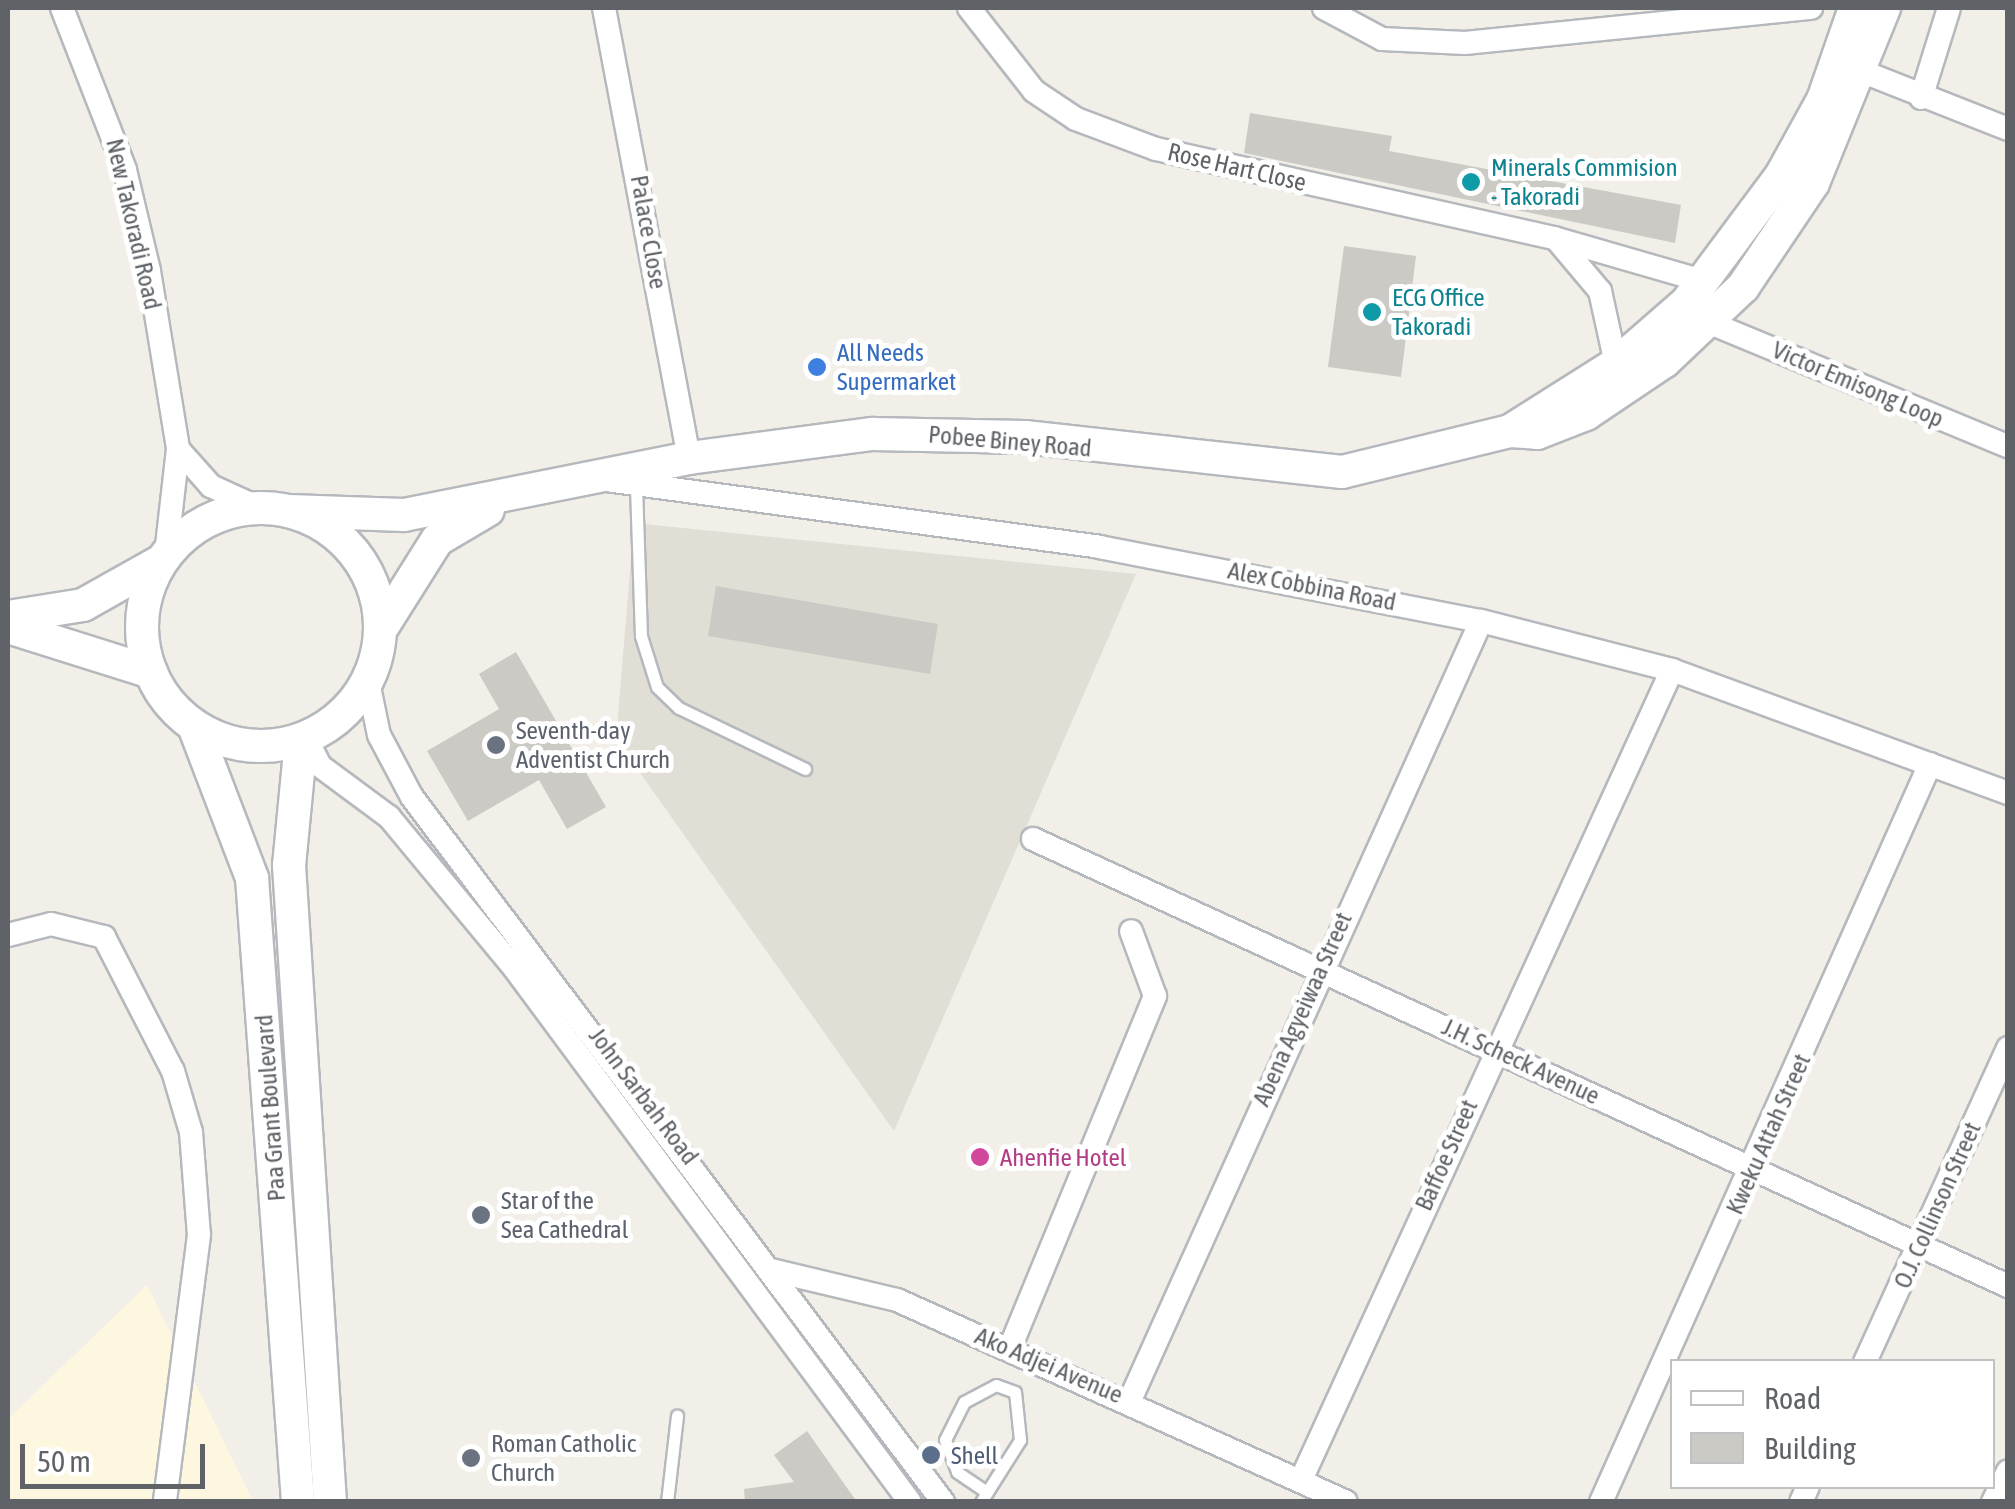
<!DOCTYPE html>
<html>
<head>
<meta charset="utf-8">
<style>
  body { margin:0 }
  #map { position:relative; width:2015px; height:1509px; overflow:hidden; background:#f1efe8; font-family:"Asap Condensed",sans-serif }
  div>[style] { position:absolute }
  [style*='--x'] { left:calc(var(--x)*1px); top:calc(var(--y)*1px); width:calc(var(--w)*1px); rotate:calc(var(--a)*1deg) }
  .commercial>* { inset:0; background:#fef7e0 }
  .education>* { inset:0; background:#e1ded6 }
  .building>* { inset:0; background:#cccac5 }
  .roads { filter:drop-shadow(2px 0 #b5b8bc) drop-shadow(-2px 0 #b5b8bc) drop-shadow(0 2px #b5b8bc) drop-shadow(0 -2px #b5b8bc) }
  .lane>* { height:11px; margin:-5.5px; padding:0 5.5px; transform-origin:5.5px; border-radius:5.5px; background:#fff }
  .street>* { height:22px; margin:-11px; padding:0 11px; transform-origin:11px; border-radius:11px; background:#fff }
  .secondary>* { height:32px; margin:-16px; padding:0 16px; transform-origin:16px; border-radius:16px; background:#fff }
  .secondary>.ring { margin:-16px; padding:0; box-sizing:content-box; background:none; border:32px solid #fff; border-radius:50% }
  .dots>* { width:28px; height:28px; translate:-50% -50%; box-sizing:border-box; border:5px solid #fff; border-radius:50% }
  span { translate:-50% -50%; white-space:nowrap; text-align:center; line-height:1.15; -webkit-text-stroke:10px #fff; paint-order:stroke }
  .street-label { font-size:25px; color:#5f6368 }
  .culture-label { font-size:25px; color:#0d838f }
  .left { translate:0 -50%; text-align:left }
  .shop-label { font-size:25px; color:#366cbe }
  .worship-label { font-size:25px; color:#5b616d }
  .hotel-label { font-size:25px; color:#b23c85 }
  .service-label { font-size:25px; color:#4e5e75 }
  .frame { position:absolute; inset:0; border:10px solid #5f6368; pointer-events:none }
  .legend { position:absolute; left:1670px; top:1359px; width:325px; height:130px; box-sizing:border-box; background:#fff; border:2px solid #bfc1c3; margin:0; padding:12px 18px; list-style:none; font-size:30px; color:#5f6368 }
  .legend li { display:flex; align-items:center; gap:20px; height:50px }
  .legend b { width:50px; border:2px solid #bfc1c3 }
  .scale { position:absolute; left:20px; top:1444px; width:185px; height:45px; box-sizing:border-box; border:5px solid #5f6368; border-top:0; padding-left:12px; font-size:30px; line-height:35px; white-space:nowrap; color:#5f6368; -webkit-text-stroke:8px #fff; paint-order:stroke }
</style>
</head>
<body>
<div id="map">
  <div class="commercial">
    <div style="clip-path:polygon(147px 1285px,253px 1501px,8px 1502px,8px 1419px)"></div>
  </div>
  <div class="education">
    <div style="clip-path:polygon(634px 523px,1136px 574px,894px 1131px,616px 739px)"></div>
  </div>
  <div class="building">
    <div style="clip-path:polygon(1250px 113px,1392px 136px,1389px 151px,1681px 205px,1675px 243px,1244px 153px)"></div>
    <div style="clip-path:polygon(1344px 246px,1416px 256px,1401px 377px,1328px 367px)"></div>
    <div style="clip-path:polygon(716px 586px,938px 624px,930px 674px,708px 636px)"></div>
    <div style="clip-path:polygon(516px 652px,606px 807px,567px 829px,539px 780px,468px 821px,427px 751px,499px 709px,479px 674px)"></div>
    <div style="clip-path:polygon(807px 1431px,857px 1502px,745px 1502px,744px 1489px,794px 1482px,774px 1455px)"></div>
  </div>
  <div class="roads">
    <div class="lane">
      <div style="--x:636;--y:486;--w:150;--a:88.1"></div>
      <div style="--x:641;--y:636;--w:53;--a:72.6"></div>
      <div style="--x:657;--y:687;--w:30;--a:44"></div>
      <div style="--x:679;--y:708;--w:140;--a:25.8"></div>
      <div style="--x:667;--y:1502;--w:87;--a:-83.4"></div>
      <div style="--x:981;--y:1502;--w:12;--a:-59"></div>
      <div style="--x:987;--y:1492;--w:62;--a:-57.6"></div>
      <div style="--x:1020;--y:1440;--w:48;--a:-95.9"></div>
      <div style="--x:1015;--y:1392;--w:20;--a:-160"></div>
      <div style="--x:996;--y:1385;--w:36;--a:152"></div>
      <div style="--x:964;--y:1402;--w:42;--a:116.6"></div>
      <div style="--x:945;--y:1440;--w:34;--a:69"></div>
      <div style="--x:957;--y:1472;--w:36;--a:34"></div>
    </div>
    <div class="street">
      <div style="--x:62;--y:8;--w:174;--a:68.7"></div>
      <div style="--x:125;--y:170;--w:104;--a:76.6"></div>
      <div style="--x:149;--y:271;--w:180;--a:80.7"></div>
      <div style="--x:178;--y:449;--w:107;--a:96.5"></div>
      <div style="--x:604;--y:8;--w:458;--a:79.3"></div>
      <div style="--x:969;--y:8;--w:105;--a:51.9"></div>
      <div style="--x:1034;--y:91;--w:50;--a:33.7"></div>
      <div style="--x:1076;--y:119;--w:85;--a:20.6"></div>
      <div style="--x:1156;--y:149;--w:408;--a:12.6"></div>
      <div style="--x:1554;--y:238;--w:155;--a:16.1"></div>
      <div style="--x:1324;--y:8;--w:66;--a:28.1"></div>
      <div style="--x:1382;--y:39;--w:83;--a:2.8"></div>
      <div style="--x:1465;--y:43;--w:348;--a:-5.8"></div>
      <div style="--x:1861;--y:71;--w:158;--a:21.5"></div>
      <div style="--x:1921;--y:98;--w:94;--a:-72.7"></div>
      <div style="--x:1557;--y:240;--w:67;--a:49.9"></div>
      <div style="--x:1600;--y:291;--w:75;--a:77.6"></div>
      <div style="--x:1708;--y:322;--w:325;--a:22.5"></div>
      <div style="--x:178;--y:449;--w:50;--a:48.3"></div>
      <div style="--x:211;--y:486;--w:51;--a:24.5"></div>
      <div style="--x:606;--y:480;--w:498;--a:7.7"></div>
      <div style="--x:1099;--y:547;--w:389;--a:11"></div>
      <div style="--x:1481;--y:621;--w:197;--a:14.4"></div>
      <div style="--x:1672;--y:670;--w:358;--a:20.1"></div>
      <div style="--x:368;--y:682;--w:54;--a:78.3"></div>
      <div style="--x:379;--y:735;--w:70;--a:62"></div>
      <div style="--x:412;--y:797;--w:883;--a:53.01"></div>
      <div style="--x:306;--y:738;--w:31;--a:63"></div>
      <div style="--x:320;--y:766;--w:86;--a:36.5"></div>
      <div style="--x:389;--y:817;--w:192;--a:50.3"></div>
      <div style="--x:512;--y:965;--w:668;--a:53.46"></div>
      <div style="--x:1033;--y:839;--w:1073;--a:24.63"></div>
      <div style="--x:8;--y:935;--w:44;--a:-14.3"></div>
      <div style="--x:51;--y:924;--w:55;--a:13.8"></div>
      <div style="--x:104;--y:937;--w:151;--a:62.8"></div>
      <div style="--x:173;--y:1071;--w:64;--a:73.6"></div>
      <div style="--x:191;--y:1132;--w:103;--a:85.6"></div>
      <div style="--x:199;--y:1235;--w:269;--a:97.3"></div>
      <div style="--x:771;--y:1270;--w:130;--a:13.4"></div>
      <div style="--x:897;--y:1300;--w:492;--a:24.2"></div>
      <div style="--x:1010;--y:1348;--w:381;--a:-67.6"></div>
      <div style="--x:1155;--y:996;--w:69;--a:-110.3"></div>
      <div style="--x:1865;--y:1362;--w:345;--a:-65.5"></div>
      <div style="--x:1130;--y:1400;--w:854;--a:-65.74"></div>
      <div style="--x:1301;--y:1480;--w:891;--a:-65.39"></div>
      <div style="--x:1601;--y:1502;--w:808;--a:-65.97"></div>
      <div style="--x:1801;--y:1502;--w:17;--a:-66"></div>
      <div style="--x:1993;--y:1502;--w:34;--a:-64"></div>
    </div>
    <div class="secondary">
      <div style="--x:1510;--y:431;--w:125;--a:-32.3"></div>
      <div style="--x:1616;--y:364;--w:94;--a:-41.1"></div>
      <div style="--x:1687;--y:302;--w:157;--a:-53.3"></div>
      <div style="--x:1781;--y:176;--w:87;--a:-61.1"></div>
      <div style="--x:1823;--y:100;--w:97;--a:-70.8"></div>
      <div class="ring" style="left:142px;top:508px;width:206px;height:206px"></div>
      <div style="--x:289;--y:511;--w:115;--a:2"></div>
      <div style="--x:404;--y:515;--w:291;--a:-11.3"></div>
      <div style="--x:689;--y:458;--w:185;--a:-7.5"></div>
      <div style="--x:872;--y:434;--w:153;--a:1.1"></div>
      <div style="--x:1025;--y:437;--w:319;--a:6.3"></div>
      <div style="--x:1342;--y:472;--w:173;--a:-13.7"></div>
      <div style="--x:1510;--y:431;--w:27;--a:4"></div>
      <div style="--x:1537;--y:433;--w:53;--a:-21.2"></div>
      <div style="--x:1586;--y:414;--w:95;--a:-33.9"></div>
      <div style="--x:1665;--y:361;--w:108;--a:-43.5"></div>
      <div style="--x:1743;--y:287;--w:125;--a:-56.1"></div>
      <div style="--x:1813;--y:183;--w:189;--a:-67.9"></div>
      <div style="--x:8;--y:617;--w:76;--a:-9.1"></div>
      <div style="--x:83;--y:605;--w:90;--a:-29.4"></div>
      <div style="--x:8;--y:627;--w:150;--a:17.5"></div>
      <div style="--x:381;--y:629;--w:105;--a:-57.8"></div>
      <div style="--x:437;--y:540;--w:59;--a:-30.5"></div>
      <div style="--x:194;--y:726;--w:163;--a:69.1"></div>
      <div style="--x:252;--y:878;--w:626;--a:85.78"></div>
      <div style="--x:301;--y:741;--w:125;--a:95.5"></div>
      <div style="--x:289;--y:865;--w:638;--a:86.32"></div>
    </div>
  </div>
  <div class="dots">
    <div style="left:1471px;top:182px;background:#0f9aa8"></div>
    <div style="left:1372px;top:312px;background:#0f9aa8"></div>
    <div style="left:817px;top:367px;background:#3f7fe0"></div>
    <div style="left:496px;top:745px;background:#6b7280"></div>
    <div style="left:980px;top:1157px;background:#d1479c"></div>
    <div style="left:481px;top:1215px;background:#6b7280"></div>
    <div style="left:931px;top:1455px;background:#5c6f8a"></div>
    <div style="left:471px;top:1458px;background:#6b7280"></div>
  </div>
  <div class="street-label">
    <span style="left:1237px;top:167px;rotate:13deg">Rose Hart Close</span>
    <span style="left:134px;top:224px;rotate:77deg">New Takoradi Road</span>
    <span style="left:649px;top:232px;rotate:80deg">Palace Close</span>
    <span style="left:1858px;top:384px;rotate:23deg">Victor Emisong Loop</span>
    <span style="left:1010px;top:441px;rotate:5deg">Pobee Biney Road</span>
    <span style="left:1312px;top:586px;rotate:11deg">Alex Cobbina Road</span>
    <span style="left:1302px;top:1009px;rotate:-66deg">Abena Agyeiwaa Street</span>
    <span style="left:1521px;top:1061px;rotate:25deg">J.H. Scheck Avenue</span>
    <span style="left:644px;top:1096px;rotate:53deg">John Sarbah Road</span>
    <span style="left:270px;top:1108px;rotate:-94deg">Paa Grant Boulevard</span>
    <span style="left:1768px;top:1134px;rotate:-66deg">Kweku Attah Street</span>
    <span style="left:1446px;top:1155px;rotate:-66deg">Baffoe Street</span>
    <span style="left:1937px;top:1205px;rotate:-66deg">O.J. Collinson Street</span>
    <span style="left:1049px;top:1365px;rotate:23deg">Ako Adjei Avenue</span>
  </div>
  <div class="culture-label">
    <span class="left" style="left:1491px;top:182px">Minerals Commision<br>- Takoradi</span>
    <span class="left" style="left:1392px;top:312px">ECG Office<br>Takoradi</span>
  </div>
  <div class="shop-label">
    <span class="left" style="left:837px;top:367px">All Needs<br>Supermarket</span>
  </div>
  <div class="worship-label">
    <span class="left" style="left:516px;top:745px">Seventh-day<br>Adventist Church</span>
    <span class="left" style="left:501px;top:1215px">Star of the<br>Sea Cathedral</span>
    <span class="left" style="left:491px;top:1458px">Roman Catholic<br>Church</span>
  </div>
  <div class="hotel-label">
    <span class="left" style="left:1000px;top:1157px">Ahenfie Hotel</span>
  </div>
  <div class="service-label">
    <span class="left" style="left:951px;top:1455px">Shell</span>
  </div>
  <div class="frame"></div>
  <ul class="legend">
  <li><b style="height:12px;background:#fff"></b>Road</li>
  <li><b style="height:28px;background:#cccac5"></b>Building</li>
  </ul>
  <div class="scale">50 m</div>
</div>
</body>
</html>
